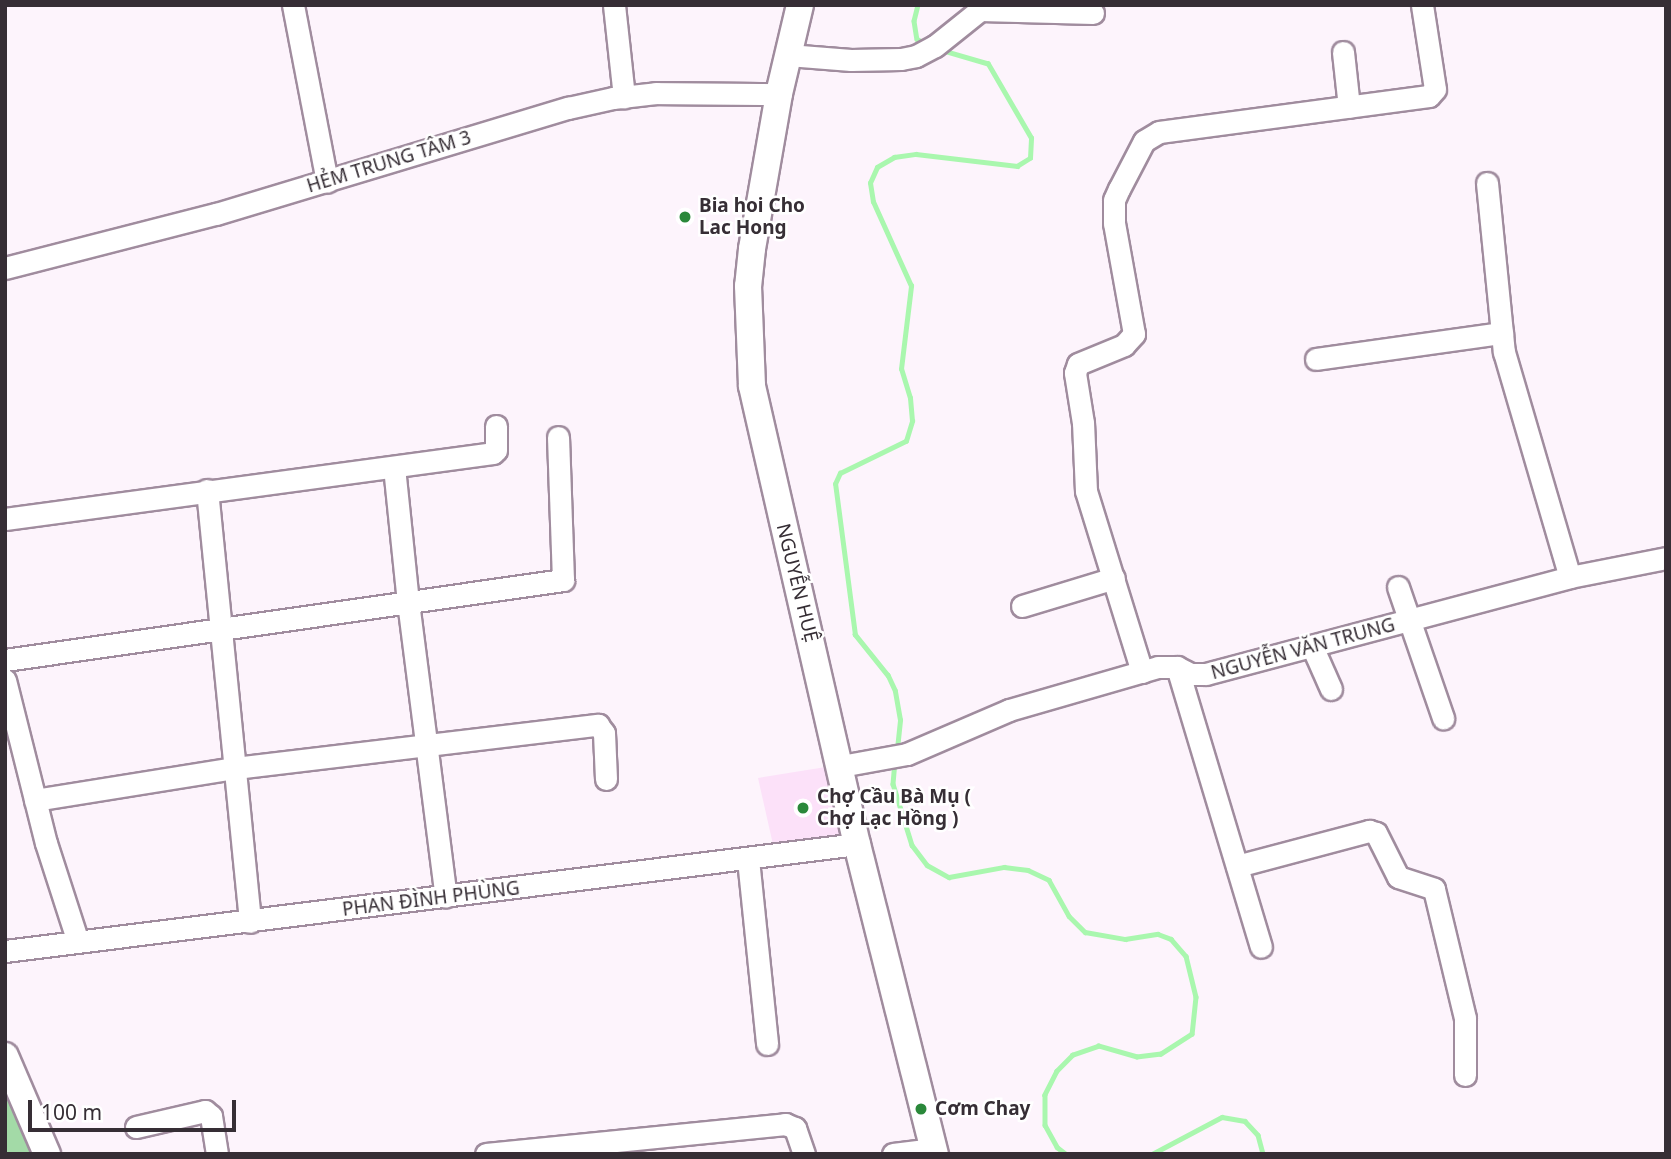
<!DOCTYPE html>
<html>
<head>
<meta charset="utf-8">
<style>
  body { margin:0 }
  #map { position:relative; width:1671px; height:1159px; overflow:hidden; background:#fdf4fc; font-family:"Noto Sans",sans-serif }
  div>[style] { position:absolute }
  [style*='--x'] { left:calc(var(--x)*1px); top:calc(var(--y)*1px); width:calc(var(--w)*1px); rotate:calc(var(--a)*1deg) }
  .built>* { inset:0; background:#fce1f9 }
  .green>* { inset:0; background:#a3daa7 }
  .stream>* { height:4.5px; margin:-2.25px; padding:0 2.25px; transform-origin:2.25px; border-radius:2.25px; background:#a9f7ae }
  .roads { filter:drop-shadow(2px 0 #a08c9e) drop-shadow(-2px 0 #a08c9e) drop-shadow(0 2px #a08c9e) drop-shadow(0 -2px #a08c9e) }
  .minor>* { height:21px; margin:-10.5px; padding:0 10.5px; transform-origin:10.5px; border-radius:10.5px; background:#fff }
  .major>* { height:26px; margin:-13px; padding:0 13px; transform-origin:13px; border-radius:13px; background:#fff }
  .dots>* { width:19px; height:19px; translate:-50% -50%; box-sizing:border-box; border:4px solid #fff; border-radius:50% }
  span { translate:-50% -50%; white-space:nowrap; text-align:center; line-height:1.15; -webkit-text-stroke:5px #fff; paint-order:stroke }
  .street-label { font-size:19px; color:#362e35 }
  .poi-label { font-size:19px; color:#362e35; font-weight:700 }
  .left { translate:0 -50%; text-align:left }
  .frame { position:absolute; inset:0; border:7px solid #362e35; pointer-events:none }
  .scale { position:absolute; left:28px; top:1100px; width:208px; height:32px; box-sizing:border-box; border:4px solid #362e35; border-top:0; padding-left:9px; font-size:21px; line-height:24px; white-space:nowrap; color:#362e35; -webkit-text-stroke:5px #fff; paint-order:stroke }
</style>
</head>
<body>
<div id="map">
  <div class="built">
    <div style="clip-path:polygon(832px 766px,849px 839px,774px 849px,758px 778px)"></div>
  </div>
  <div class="green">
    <div style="clip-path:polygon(5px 1088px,33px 1154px,5px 1154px)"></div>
  </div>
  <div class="stream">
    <div style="--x:918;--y:5;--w:16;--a:104"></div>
    <div style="--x:914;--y:21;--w:18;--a:81"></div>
    <div style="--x:917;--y:39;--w:10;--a:29"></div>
    <div style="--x:897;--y:749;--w:29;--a:-84"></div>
    <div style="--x:900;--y:720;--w:29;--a:-100"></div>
    <div style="--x:895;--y:691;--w:17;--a:-115"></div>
    <div style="--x:888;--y:676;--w:53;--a:-128.8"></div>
    <div style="--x:855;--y:635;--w:152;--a:-97.5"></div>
    <div style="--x:835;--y:484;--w:12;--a:-66"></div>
    <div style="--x:840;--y:473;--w:73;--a:-25.9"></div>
    <div style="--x:906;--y:441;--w:21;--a:-73"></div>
    <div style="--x:912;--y:421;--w:23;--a:-95"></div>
    <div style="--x:910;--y:398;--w:30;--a:-107"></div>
    <div style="--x:901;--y:369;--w:84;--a:-83.1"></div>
    <div style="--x:911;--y:286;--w:92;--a:-114.3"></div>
    <div style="--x:873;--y:202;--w:19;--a:-99"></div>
    <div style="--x:870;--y:183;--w:17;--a:-66"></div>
    <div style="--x:877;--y:167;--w:20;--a:-30"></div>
    <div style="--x:894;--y:157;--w:22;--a:-8"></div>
    <div style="--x:916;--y:154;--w:102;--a:6.8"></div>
    <div style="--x:1017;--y:166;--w:15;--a:-32"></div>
    <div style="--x:1030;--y:158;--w:20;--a:-87"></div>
    <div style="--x:1031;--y:138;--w:86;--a:-120.2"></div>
    <div style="--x:988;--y:64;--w:50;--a:-163.7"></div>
    <div style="--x:895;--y:761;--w:23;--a:95"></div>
    <div style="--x:893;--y:784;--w:64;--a:72.7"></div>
    <div style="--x:912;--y:845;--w:25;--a:53"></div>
    <div style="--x:927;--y:865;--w:25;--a:29"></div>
    <div style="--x:949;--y:877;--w:56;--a:-10.3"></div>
    <div style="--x:1004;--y:867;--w:24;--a:7"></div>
    <div style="--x:1028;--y:870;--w:23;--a:25"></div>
    <div style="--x:1049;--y:880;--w:41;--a:60.9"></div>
    <div style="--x:1069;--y:916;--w:23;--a:45"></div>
    <div style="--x:1085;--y:932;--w:41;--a:9.9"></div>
    <div style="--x:1125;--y:939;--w:33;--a:-9"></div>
    <div style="--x:1158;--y:934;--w:14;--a:21"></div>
    <div style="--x:1171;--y:939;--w:23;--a:49"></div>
    <div style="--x:1186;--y:956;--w:42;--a:76.3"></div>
    <div style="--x:1196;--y:997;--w:37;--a:96"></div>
    <div style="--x:1192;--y:1034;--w:37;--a:147"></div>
    <div style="--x:1161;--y:1054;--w:24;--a:173"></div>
    <div style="--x:1137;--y:1057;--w:40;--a:-164"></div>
    <div style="--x:1099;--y:1046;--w:28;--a:161"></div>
    <div style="--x:1073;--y:1055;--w:23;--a:135"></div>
    <div style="--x:1057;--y:1071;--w:27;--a:117"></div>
    <div style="--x:1045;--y:1095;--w:30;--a:90"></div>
    <div style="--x:1045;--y:1125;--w:25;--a:61"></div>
    <div style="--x:1057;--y:1147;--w:11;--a:38"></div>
    <div style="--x:1152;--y:1154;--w:79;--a:-27.9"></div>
    <div style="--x:1222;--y:1117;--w:23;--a:10"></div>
    <div style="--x:1245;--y:1121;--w:19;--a:47"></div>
    <div style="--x:1258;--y:1135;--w:20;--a:75"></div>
  </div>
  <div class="roads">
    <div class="minor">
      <div style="--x:293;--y:5;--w:180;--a:79.1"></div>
      <div style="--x:614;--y:5;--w:93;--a:83.8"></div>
      <div style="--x:1343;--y:52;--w:55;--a:83.8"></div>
      <div style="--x:788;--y:55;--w:63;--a:4.5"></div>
      <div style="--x:851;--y:60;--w:50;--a:-1.1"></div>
      <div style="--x:901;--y:59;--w:15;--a:-11"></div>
      <div style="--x:916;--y:56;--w:21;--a:-28"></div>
      <div style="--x:935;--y:46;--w:58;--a:-38.7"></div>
      <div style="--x:980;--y:10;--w:113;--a:1.5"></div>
      <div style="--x:1487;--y:183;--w:170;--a:84.3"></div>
      <div style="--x:1504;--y:352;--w:234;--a:73.7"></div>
      <div style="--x:5;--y:268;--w:218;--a:-14.4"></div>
      <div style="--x:216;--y:214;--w:368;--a:-16.8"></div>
      <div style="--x:568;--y:108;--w:46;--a:-12.5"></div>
      <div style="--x:613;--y:98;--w:43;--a:-6.6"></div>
      <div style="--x:656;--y:93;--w:123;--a:0.5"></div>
      <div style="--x:1316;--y:359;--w:188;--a:-8"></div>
      <div style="--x:394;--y:467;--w:136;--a:84.1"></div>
      <div style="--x:408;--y:602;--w:297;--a:82.7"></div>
      <div style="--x:207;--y:490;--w:434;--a:84.3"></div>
      <div style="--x:5;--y:519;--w:492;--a:-7.7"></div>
      <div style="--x:493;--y:453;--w:4;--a:-45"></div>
      <div style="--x:496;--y:450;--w:24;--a:-90"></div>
      <div style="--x:1398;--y:587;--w:139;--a:71"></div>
      <div style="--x:1022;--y:606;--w:96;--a:-16.9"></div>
      <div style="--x:1312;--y:646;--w:47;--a:66.2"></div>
      <div style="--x:5;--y:660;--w:564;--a:-8.16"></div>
      <div style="--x:563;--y:580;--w:143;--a:-92"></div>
      <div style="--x:1177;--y:667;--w:292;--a:73.3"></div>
      <div style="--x:1142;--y:672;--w:189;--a:-107.2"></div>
      <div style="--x:1086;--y:491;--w:68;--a:-92.5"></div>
      <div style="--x:1083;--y:423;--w:51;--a:-99.1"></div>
      <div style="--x:1075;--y:373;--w:9;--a:-72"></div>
      <div style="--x:1078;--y:364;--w:50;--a:-22.4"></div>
      <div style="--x:1124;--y:345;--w:15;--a:-48"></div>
      <div style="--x:1134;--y:334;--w:113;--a:-100.2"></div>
      <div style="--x:1114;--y:223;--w:23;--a:-90"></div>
      <div style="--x:1114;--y:200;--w:12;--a:-66"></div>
      <div style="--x:1119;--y:189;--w:54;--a:-62.5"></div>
      <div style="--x:1144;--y:141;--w:17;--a:-31"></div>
      <div style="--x:1159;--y:132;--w:272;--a:-7.6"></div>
      <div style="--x:1429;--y:96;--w:9;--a:-49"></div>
      <div style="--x:1435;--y:89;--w:85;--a:-98.8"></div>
      <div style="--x:5;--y:680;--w:168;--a:75.9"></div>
      <div style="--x:46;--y:843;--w:104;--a:72.1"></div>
      <div style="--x:841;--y:766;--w:67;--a:-10.3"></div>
      <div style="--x:907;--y:754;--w:111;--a:-23.3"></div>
      <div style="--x:1009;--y:710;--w:155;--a:-16.1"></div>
      <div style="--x:1158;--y:667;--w:19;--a:0"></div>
      <div style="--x:1177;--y:667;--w:16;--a:27"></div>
      <div style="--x:1191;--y:674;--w:15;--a:0"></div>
      <div style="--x:1206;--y:674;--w:377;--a:-14.9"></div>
      <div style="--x:1570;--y:577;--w:98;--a:-11.2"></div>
      <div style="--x:35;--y:800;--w:203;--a:-9.1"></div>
      <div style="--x:235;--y:768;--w:366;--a:-6.8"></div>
      <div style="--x:598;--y:725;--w:10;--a:53"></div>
      <div style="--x:604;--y:733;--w:46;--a:87.5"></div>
      <div style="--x:748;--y:859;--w:186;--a:84.1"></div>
      <div style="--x:1237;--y:866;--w:137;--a:-14.9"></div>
      <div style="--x:1369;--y:831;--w:7;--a:16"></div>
      <div style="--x:1376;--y:833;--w:49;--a:63.4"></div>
      <div style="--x:1398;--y:877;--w:38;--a:18"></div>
      <div style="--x:1434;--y:889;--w:133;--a:76.5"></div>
      <div style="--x:1465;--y:1018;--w:57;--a:90"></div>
      <div style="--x:5;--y:951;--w:859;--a:-7.16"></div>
      <div style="--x:136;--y:1127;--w:71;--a:-13.1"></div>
      <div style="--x:205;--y:1111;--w:8;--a:40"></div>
      <div style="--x:211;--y:1116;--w:38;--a:81"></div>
      <div style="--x:486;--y:1154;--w:301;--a:-5.7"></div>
      <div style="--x:785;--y:1124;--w:11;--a:22"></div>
      <div style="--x:795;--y:1128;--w:28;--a:71"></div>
      <div style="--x:893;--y:1154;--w:41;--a:-7"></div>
    </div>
    <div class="major">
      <div style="--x:800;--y:5;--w:91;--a:103.3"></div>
      <div style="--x:779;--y:94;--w:157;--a:99.9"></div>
      <div style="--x:752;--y:249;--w:37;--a:96"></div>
      <div style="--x:748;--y:286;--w:100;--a:87.7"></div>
      <div style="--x:752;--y:386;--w:470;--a:77.1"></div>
      <div style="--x:857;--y:844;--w:320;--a:75.9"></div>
      <div style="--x:5;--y:1056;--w:107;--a:66.8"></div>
    </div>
  </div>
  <div class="dots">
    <div style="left:685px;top:217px;background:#2a883a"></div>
    <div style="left:803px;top:808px;background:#2a883a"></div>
    <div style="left:921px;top:1109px;background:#2a883a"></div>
  </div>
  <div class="street-label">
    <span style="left:389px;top:162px;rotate:-17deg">HẺM TRUNG TÂM 3</span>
    <span style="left:797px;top:583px;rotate:76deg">NGUYỄN HUỆ</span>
    <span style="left:1303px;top:649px;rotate:-15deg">NGUYỄN VĂN TRUNG</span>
    <span style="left:431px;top:899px;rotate:-7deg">PHAN ĐÌNH PHÙNG</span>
  </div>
  <div class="poi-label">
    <span class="left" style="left:699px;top:217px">Bia hoi Cho<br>Lac Hong</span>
    <span class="left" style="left:817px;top:808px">Chợ Cầu Bà Mụ (<br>Chợ Lạc Hồng )</span>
    <span class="left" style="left:935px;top:1109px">Cơm Chay</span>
  </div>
  <div class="frame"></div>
  <div class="scale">100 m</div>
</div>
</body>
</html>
